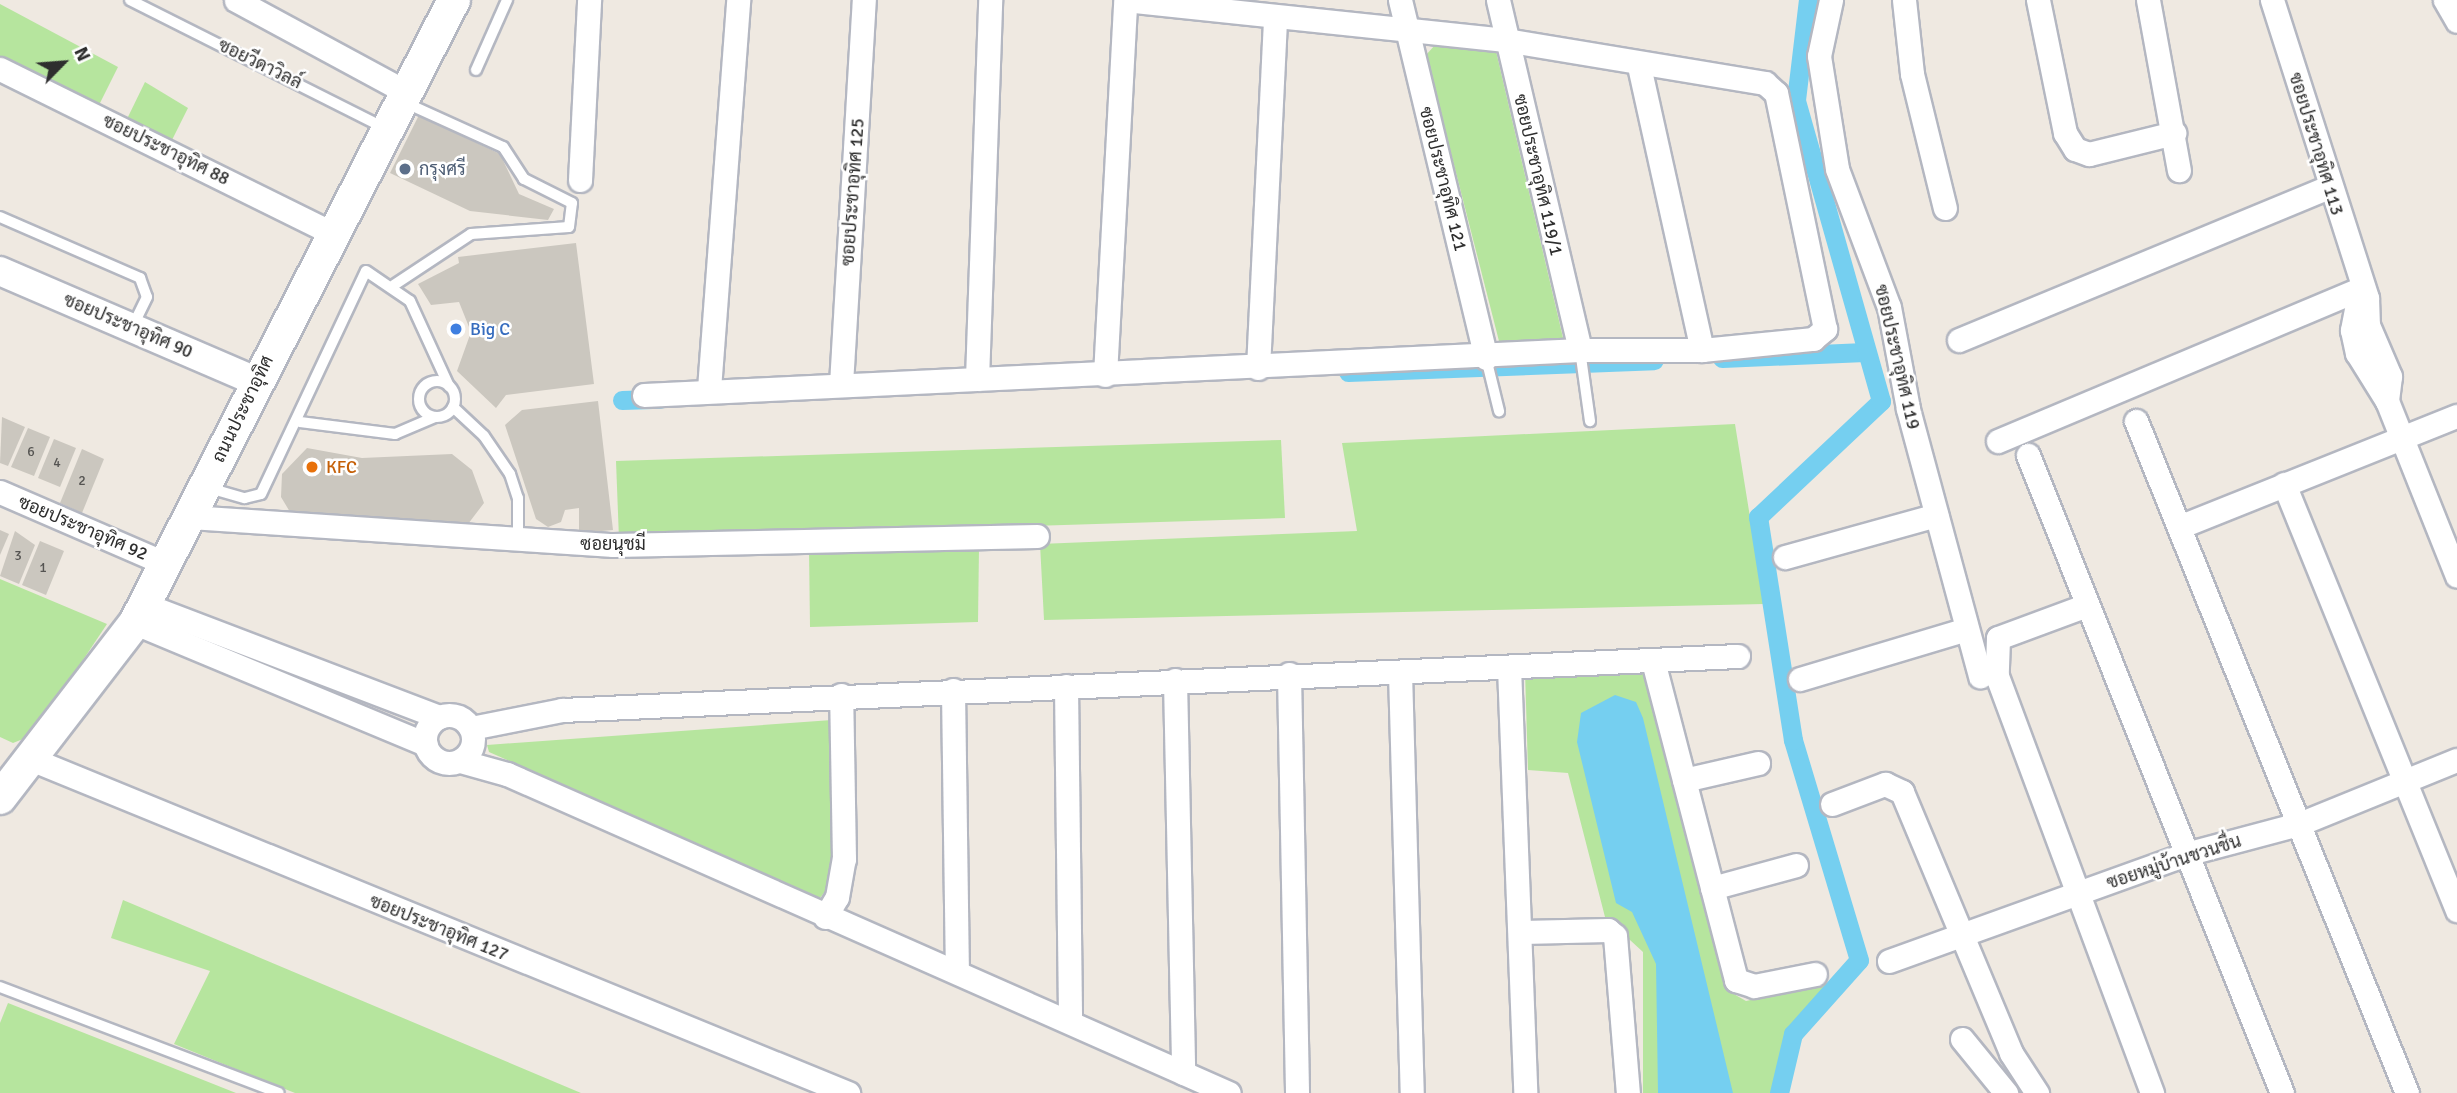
<!DOCTYPE html>
<html>
<head>
<meta charset="utf-8">
<style>
  body { margin:0 }
  #map { position:relative; width:2457px; height:1093px; overflow:hidden; background:#efe9e1; font-family:Signika,Sarabun,sans-serif }
  div>[style] { position:absolute }
  [style*='--x'] { left:calc(var(--x)*1px); top:calc(var(--y)*1px); width:calc(var(--w)*1px); rotate:calc(var(--a)*1deg) }
  .green>* { inset:0; background:#b6e59e }
  .water>* { inset:0; background:#75cff0 }
  .canal>* { height:19px; margin:-9.5px; padding:0 9.5px; transform-origin:9.5px; border-radius:9.5px; background:#75cff0 }
  .building>* { inset:0; background:#cbc7bf }
  .roads { filter:drop-shadow(2px 0 #b4b7c1) drop-shadow(-2px 0 #b4b7c1) drop-shadow(0 2px #b4b7c1) drop-shadow(0 -2px #b4b7c1) }
  .service>* { height:10px; margin:-5px; padding:0 5px; transform-origin:5px; border-radius:5px; background:#fff }
  .service>.ring { margin:-5px; padding:0; box-sizing:content-box; background:none; border:10px solid #fff; border-radius:50% }
  .minor>* { height:23px; margin:-11.5px; padding:0 11.5px; transform-origin:11.5px; border-radius:11.5px; background:#fff }
  .minor>.ring { margin:-11.5px; padding:0; box-sizing:content-box; background:none; border:23px solid #fff; border-radius:50% }
  .tertiary>* { height:28px; margin:-14px; padding:0 14px; transform-origin:14px; border-radius:14px; background:#fff }
  .secondary>* { height:32px; margin:-16px; padding:0 16px; transform-origin:16px; border-radius:16px; background:#fff }
  .dots>* { width:19px; height:19px; translate:-50% -50%; box-sizing:border-box; border:4px solid #fff; border-radius:50% }
  span { translate:-50% -50%; white-space:nowrap; text-align:center; line-height:1.15; -webkit-text-stroke:5px #fff; paint-order:stroke }
  .number-label { font-size:14px; color:#555452 }
  .number-label span { -webkit-text-stroke-width:0 }
  .street-label { font-size:18px; color:#2e2e2e }
  .service-label { font-size:18px; color:#4e5e75 }
  .left { translate:0 -50%; text-align:left }
  .shop-label { font-size:18px; color:#366cbe }
  .food-label { font-size:18px; color:#c56008 }
  .north { position:absolute; left:28px; top:28px; width:70px; height:70px; -webkit-text-stroke:5px #fff; paint-order:stroke; rotate:65deg; font-size:19px; font-weight:700; line-height:28px; text-align:center; color:#2e2e2e }
  .north::after { content:''; display:block; margin:auto; width:24px; height:32px; background:#2e2e2e; clip-path:polygon(50% 0,100% 100%,50% 72%,0 100%) }
</style>
</head>
<body>
<div id="map">
  <div class="green">
    <div style="clip-path:polygon(0 4px,118px 67px,98px 107px,0 56px)"></div>
    <div style="clip-path:polygon(1435px 45px,1496px 51px,1564px 342px,1500px 345px,1426px 55px)"></div>
    <div style="clip-path:polygon(145px 82px,188px 108px,170px 144px,126px 121px)"></div>
    <div style="clip-path:polygon(1735px 424px,1764px 604px,1044px 620px,1040px 544px,1357px 531px,1342px 443px)"></div>
    <div style="clip-path:polygon(1281px 440px,1285px 518px,619px 539px,616px 461px)"></div>
    <div style="clip-path:polygon(979px 547px,978px 622px,810px 627px,809px 549px)"></div>
    <div style="clip-path:polygon(0 579px,107px 624px,33px 735px,13px 743px,0 737px)"></div>
    <div style="clip-path:polygon(1525px 671px,1647px 674px,1656px 687px,1732px 993px,1746px 1001px,1831px 982px,1788px 1028px,1773px 1093px,1643px 1093px,1643px 952px,1605px 917px,1568px 773px,1528px 770px)"></div>
    <div style="clip-path:polygon(832px 720px,834px 880px,820px 898px,489px 752px,487px 745px)"></div>
    <div style="clip-path:polygon(123px 900px,581px 1093px,295px 1093px,174px 1044px,210px 971px,111px 938px)"></div>
    <div style="clip-path:polygon(8px 1003px,163px 1064px,236px 1093px,0 1093px,0 1023px)"></div>
  </div>
  <div class="water">
    <div style="clip-path:polygon(1615px 695px,1636px 702px,1643px 718px,1733px 1093px,1658px 1093px,1656px 964px,1632px 912px,1616px 903px,1577px 742px,1581px 713px)"></div>
  </div>
  <div class="canal">
    <div style="--x:1722;--y:358;--w:143;--a:-2.4"></div>
    <div style="--x:1348;--y:372;--w:306;--a:-2.2"></div>
    <div style="--x:622;--y:400;--w:38;--a:-2"></div>
    <div style="--x:1779;--y:1093;--w:61;--a:-76.7"></div>
    <div style="--x:1793;--y:1034;--w:99;--a:-48.3"></div>
    <div style="--x:1859;--y:960;--w:230;--a:-106.7"></div>
    <div style="--x:1793;--y:740;--w:226;--a:-98.9"></div>
    <div style="--x:1758;--y:517;--w:169;--a:-43.3"></div>
    <div style="--x:1881;--y:401;--w:313;--a:-105.8"></div>
    <div style="--x:1796;--y:100;--w:101;--a:-83.2"></div>
  </div>
  <div class="building">
    <div style="clip-path:polygon(419px 115px,500px 154px,519px 194px,554px 209px,548px 220px,470px 211px,390px 173px)"></div>
    <div style="clip-path:polygon(576px 243px,594px 384px,506px 395px,496px 408px,457px 371px,471px 332px,459px 302px,431px 305px,418px 284px,459px 263px,458px 257px)"></div>
    <div style="clip-path:polygon(598px 401px,613px 530px,579px 533px,579px 508px,565px 510px,561px 522px,548px 527px,536px 519px,505px 425px,522px 410px)"></div>
    <div style="clip-path:polygon(2px 417px,25px 427px,8px 466px,0 463px)"></div>
    <div style="clip-path:polygon(28px 428px,50px 437px,34px 476px,11px 467px)"></div>
    <div style="clip-path:polygon(54px 439px,76px 448px,60px 487px,38px 478px)"></div>
    <div style="clip-path:polygon(307px 448px,362px 458px,452px 454px,472px 470px,484px 503px,468px 524px,303px 512px,293px 517px,281px 497px,282px 474px)"></div>
    <div style="clip-path:polygon(82px 449px,104px 459px,82px 513px,60px 503px)"></div>
    <div style="clip-path:polygon(0 530px,9px 534px,0 555px)"></div>
    <div style="clip-path:polygon(15px 531px,35px 545px,19px 584px,0 576px)"></div>
    <div style="clip-path:polygon(40px 541px,64px 551px,46px 595px,22px 585px)"></div>
  </div>
  <div class="roads">
    <div class="service">
      <div style="--x:130;--y:0;--w:285;--a:26.7"></div>
      <div style="--x:476;--y:70;--w:77;--a:-66.1"></div>
      <div style="--x:0;--y:217;--w:153;--a:23.5"></div>
      <div style="--x:140;--y:278;--w:20;--a:70"></div>
      <div style="--x:147;--y:297;--w:32;--a:116"></div>
      <div style="--x:394;--y:285;--w:92;--a:-33.5"></div>
      <div style="--x:471;--y:234;--w:98;--a:-4.1"></div>
      <div style="--x:569;--y:227;--w:24;--a:-83"></div>
      <div style="--x:572;--y:203;--w:54;--a:-153.4"></div>
      <div style="--x:524;--y:179;--w:38;--a:-123"></div>
      <div style="--x:503;--y:147;--w:109;--a:-155.6"></div>
      <div style="--x:1580;--y:350;--w:72;--a:82"></div>
      <div style="--x:1486;--y:358;--w:55;--a:76.2"></div>
      <div class="ring" style="left:419px;top:381px;width:26px;height:26px"></div>
      <div style="--x:453;--y:407;--w:42;--a:43.1"></div>
      <div style="--x:484;--y:436;--w:46;--a:55.6"></div>
      <div style="--x:510;--y:474;--w:25;--a:72"></div>
      <div style="--x:518;--y:498;--w:41;--a:90"></div>
      <div style="--x:300;--y:422;--w:96;--a:7.2"></div>
      <div style="--x:395;--y:434;--w:43;--a:-23"></div>
      <div style="--x:209;--y:488;--w:37;--a:16"></div>
      <div style="--x:245;--y:498;--w:16;--a:-14"></div>
      <div style="--x:261;--y:494;--w:246;--a:-64.8"></div>
      <div style="--x:366;--y:271;--w:53;--a:34.3"></div>
      <div style="--x:410;--y:301;--w:94;--a:65.4"></div>
      <div style="--x:0;--y:987;--w:298;--a:20.8"></div>
    </div>
    <div class="minor">
      <div style="--x:236;--y:0;--w:193;--a:28.4"></div>
      <div style="--x:1400;--y:0;--w:368;--a:76.5"></div>
      <div style="--x:1498;--y:0;--w:359;--a:76.8"></div>
      <div style="--x:1831;--y:0;--w:57;--a:102.1"></div>
      <div style="--x:1819;--y:56;--w:114;--a:80.9"></div>
      <div style="--x:1837;--y:169;--w:147;--a:69.4"></div>
      <div style="--x:1889;--y:307;--w:104;--a:79.4"></div>
      <div style="--x:1908;--y:409;--w:277;--a:74.9"></div>
      <div style="--x:1904;--y:0;--w:74;--a:83.8"></div>
      <div style="--x:1912;--y:74;--w:138;--a:76.2"></div>
      <div style="--x:2038;--y:0;--w:136;--a:78.5"></div>
      <div style="--x:2065;--y:133;--w:19;--a:58"></div>
      <div style="--x:2075;--y:149;--w:15;--a:20"></div>
      <div style="--x:2089;--y:154;--w:88;--a:-13.9"></div>
      <div style="--x:2148;--y:0;--w:173;--a:79.7"></div>
      <div style="--x:2272;--y:0;--w:313;--a:72.3"></div>
      <div style="--x:2367;--y:298;--w:27;--a:88"></div>
      <div style="--x:2368;--y:325;--w:56;--a:66.7"></div>
      <div style="--x:2390;--y:376;--w:25;--a:97"></div>
      <div style="--x:2445;--y:0;--w:24;--a:60"></div>
      <div style="--x:1639;--y:66;--w:291;--a:77.5"></div>
      <div style="--x:0;--y:69;--w:370;--a:26.3"></div>
      <div style="--x:580;--y:180;--w:180;--a:-87.1"></div>
      <div style="--x:2358;--y:299;--w:32;--a:101"></div>
      <div style="--x:2352;--y:330;--w:24;--a:78"></div>
      <div style="--x:2357;--y:353;--w:57;--a:58"></div>
      <div style="--x:2387;--y:401;--w:188;--a:68.2"></div>
      <div style="--x:1959;--y:340;--w:400;--a:-22.5"></div>
      <div style="--x:1258;--y:368;--w:350;--a:-87.2"></div>
      <div style="--x:1105;--y:375;--w:376;--a:-86.9"></div>
      <div style="--x:977;--y:379;--w:379;--a:-88"></div>
      <div style="--x:841;--y:384;--w:385;--a:-86.6"></div>
      <div style="--x:709;--y:389;--w:390;--a:-85.7"></div>
      <div style="--x:644;--y:395;--w:937;--a:-2.75"></div>
      <div style="--x:1580;--y:350;--w:122;--a:0"></div>
      <div style="--x:1702;--y:350;--w:112;--a:-5.7"></div>
      <div style="--x:1813;--y:339;--w:16;--a:-40"></div>
      <div style="--x:1825;--y:329;--w:241;--a:-101.7"></div>
      <div style="--x:1776;--y:93;--w:15;--a:-138"></div>
      <div style="--x:1765;--y:83;--w:263;--a:-170.6"></div>
      <div style="--x:1506;--y:40;--w:381;--a:-174"></div>
      <div style="--x:2136;--y:421;--w:725;--a:68.04"></div>
      <div style="--x:1998;--y:441;--w:393;--a:-22.8"></div>
      <div style="--x:2028;--y:455;--w:687;--a:68.29"></div>
      <div style="--x:2284;--y:484;--w:460;--a:67.9"></div>
      <div style="--x:0;--y:492;--w:181;--a:23.4"></div>
      <div style="--x:190;--y:517;--w:424;--a:3.8"></div>
      <div style="--x:613;--y:545;--w:424;--a:-1.2"></div>
      <div style="--x:2179;--y:527;--w:299;--a:-21.8"></div>
      <div style="--x:1785;--y:557;--w:157;--a:-15.5"></div>
      <div style="--x:143;--y:604;--w:317;--a:20.9"></div>
      <div style="--x:2087;--y:605;--w:95;--a:159.7"></div>
      <div style="--x:1998;--y:638;--w:38;--a:92"></div>
      <div style="--x:1997;--y:676;--w:445;--a:69.6"></div>
      <div style="--x:135;--y:623;--w:315;--a:22.6"></div>
      <div style="--x:1653;--y:661;--w:330;--a:75.4"></div>
      <div style="--x:1736;--y:980;--w:19;--a:18"></div>
      <div style="--x:1754;--y:986;--w:62;--a:-11.1"></div>
      <div style="--x:1509;--y:667;--w:426;--a:87.8"></div>
      <div style="--x:1400;--y:672;--w:421;--a:88.4"></div>
      <div style="--x:1289;--y:674;--w:419;--a:88.9"></div>
      <div style="--x:1800;--y:679;--w:174;--a:-16.7"></div>
      <div style="--x:1175;--y:680;--w:393;--a:88.8"></div>
      <div style="--x:1066;--y:686;--w:335;--a:89.3"></div>
      <div style="--x:953;--y:690;--w:282;--a:89.2"></div>
      <div class="ring" style="left:425px;top:715px;width:25px;height:25px"></div>
      <div style="--x:471;--y:728;--w:93;--a:-11.2"></div>
      <div style="--x:562;--y:710;--w:1177;--a:-2.63"></div>
      <div style="--x:31;--y:759;--w:883;--a:22.24"></div>
      <div style="--x:460;--y:761;--w:49;--a:15.5"></div>
      <div style="--x:507;--y:774;--w:789;--a:23.84"></div>
      <div style="--x:1684;--y:780;--w:76;--a:-12.9"></div>
      <div style="--x:1832;--y:804;--w:57;--a:-20.7"></div>
      <div style="--x:1885;--y:784;--w:19;--a:25"></div>
      <div style="--x:1902;--y:792;--w:283;--a:67.3"></div>
      <div style="--x:2011;--y:1053;--w:48;--a:57"></div>
      <div style="--x:1712;--y:888;--w:87;--a:-15.3"></div>
      <div style="--x:825;--y:917;--w:23;--a:-59"></div>
      <div style="--x:837;--y:897;--w:39;--a:-80"></div>
      <div style="--x:844;--y:859;--w:164;--a:-91"></div>
      <div style="--x:1522;--y:932;--w:86;--a:-1.3"></div>
      <div style="--x:1608;--y:930;--w:9;--a:41"></div>
      <div style="--x:1615;--y:936;--w:158;--a:85.3"></div>
      <div style="--x:1889;--y:961;--w:316;--a:-19.8"></div>
      <div style="--x:2186;--y:854;--w:117;--a:-14.9"></div>
      <div style="--x:2299;--y:824;--w:170;--a:-22.1"></div>
      <div style="--x:1962;--y:1039;--w:70;--a:50.8"></div>
    </div>
    <div class="tertiary">
      <div style="--x:0;--y:271;--w:279;--a:23.3"></div>
    </div>
    <div class="secondary">
      <div style="--x:0;--y:798;--w:221;--a:-52.4"></div>
      <div style="--x:135;--y:623;--w:700;--a:-62.89"></div>
    </div>
  </div>
  <div class="dots">
    <div style="left:405px;top:169px;background:#5c6f8a"></div>
    <div style="left:456px;top:329px;background:#3f7fe0"></div>
    <div style="left:312px;top:467px;background:#e8710a"></div>
  </div>
  <div class="number-label">
    <span style="left:31px;top:452px">6</span>
    <span style="left:57px;top:463px">4</span>
    <span style="left:82px;top:481px">2</span>
    <span style="left:18px;top:556px">3</span>
    <span style="left:43px;top:568px">1</span>
  </div>
  <div class="street-label">
    <span style="left:260px;top:64px;rotate:26deg">ซอยวีดาวิลล์</span>
    <span style="left:2316px;top:144px;rotate:73deg">ซอยประชาอุทิศ 113</span>
    <span style="left:166px;top:150px;rotate:26deg">ซอยประชาอุทิศ 88</span>
    <span style="left:1538px;top:175px;rotate:77deg">ซอยประชาอุทิศ 119/1</span>
    <span style="left:1443px;top:179px;rotate:76deg">ซอยประชาอุทิศ 121</span>
    <span style="left:853px;top:192px;rotate:-86deg">ซอยประชาอุทิศ 125</span>
    <span style="left:128px;top:326px;rotate:23deg">ซอยประชาอุทิศ 90</span>
    <span style="left:1897px;top:357px;rotate:77deg">ซอยประชาอุทิศ 119</span>
    <span style="left:243px;top:409px;rotate:-64deg">ถนนประชาอุทิศ</span>
    <span style="left:83px;top:528px;rotate:23deg">ซอยประชาอุทิศ 92</span>
    <span style="left:613px;top:544px">ซอยนุชมี</span>
    <span style="left:2174px;top:862px;rotate:-18deg">ซอยหมู่บ้านชวนชื่น</span>
    <span style="left:439px;top:928px;rotate:22deg">ซอยประชาอุทิศ 127</span>
  </div>
  <div class="service-label">
    <span class="left" style="left:419px;top:169px">กรุงศรี</span>
  </div>
  <div class="shop-label">
    <span class="left" style="left:470px;top:329px">Big C</span>
  </div>
  <div class="food-label">
    <span class="left" style="left:326px;top:467px">KFC</span>
  </div>
  <div class="north">N</div>
</div>
</body>
</html>
